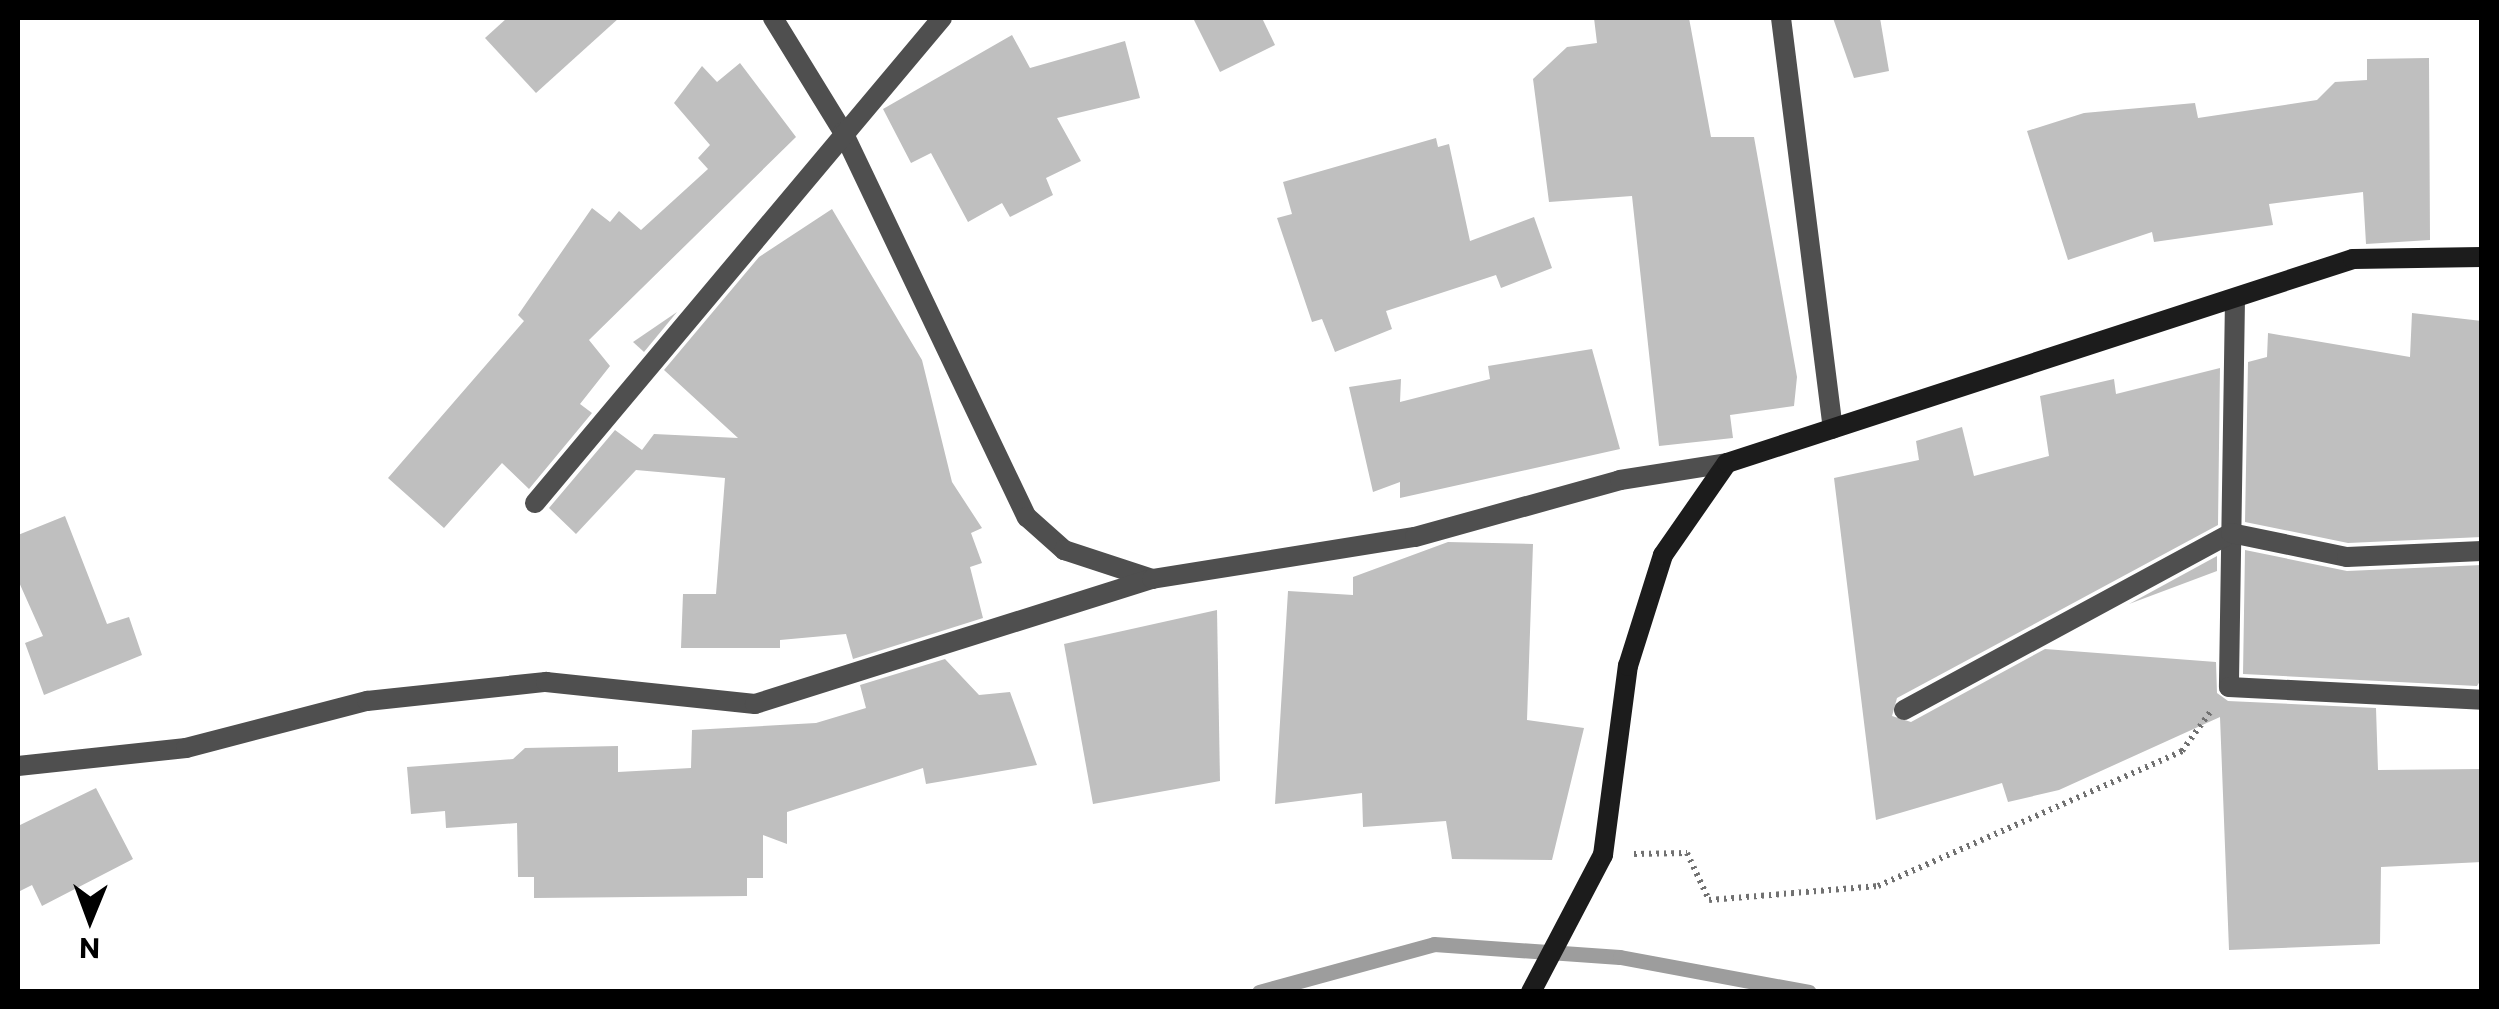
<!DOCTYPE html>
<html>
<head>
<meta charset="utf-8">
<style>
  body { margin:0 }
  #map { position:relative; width:2499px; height:1009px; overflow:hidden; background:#fff; font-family:Commissioner,sans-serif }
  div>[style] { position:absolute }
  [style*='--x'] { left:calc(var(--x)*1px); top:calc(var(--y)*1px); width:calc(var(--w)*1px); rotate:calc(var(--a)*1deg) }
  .stream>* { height:15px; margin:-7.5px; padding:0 7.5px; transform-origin:7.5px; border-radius:7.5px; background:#9d9d9d }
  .building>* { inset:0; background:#bfbfbf }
  .path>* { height:6px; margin-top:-3px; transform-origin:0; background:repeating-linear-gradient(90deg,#717171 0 2.5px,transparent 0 7.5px) }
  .street>* { height:20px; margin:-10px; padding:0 10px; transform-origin:10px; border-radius:10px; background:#4f4f4f }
  .secondary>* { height:20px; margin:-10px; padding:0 10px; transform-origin:10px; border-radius:10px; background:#1c1c1c }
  span { translate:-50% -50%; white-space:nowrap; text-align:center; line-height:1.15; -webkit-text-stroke:8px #fff; paint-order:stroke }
  .frame { position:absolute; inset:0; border:20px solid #000; pointer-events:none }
  .north { position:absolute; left:40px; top:869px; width:100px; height:100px; -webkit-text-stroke:8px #fff; paint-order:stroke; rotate:181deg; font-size:28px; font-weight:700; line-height:40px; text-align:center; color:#000 }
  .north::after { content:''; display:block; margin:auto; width:35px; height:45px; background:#000; clip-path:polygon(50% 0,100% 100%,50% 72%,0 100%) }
</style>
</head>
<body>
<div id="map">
  <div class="stream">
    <div style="--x:1259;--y:992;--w:181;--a:-15.3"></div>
    <div style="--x:1434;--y:944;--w:186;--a:4"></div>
    <div style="--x:1620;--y:957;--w:192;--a:10.5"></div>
  </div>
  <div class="building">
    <div style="clip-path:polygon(507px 18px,619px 18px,536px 93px,485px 38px)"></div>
    <div style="clip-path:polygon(1193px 18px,1262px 18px,1275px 45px,1220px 72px)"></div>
    <div style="clip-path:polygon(1594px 18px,1689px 18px,1711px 137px,1754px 137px,1797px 377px,1794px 406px,1730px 415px,1733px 438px,1659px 446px,1632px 196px,1549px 202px,1533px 79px,1567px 47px,1597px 43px)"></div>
    <div style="clip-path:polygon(1833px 18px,1880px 18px,1889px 71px,1854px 78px)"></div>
    <div style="clip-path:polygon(1012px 35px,1030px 68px,1125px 41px,1140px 98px,1057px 118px,1081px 161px,1046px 178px,1053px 195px,1010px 217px,1002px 203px,968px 222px,931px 153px,911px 163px,883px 109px)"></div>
    <div style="clip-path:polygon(2429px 58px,2430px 240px,2366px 244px,2363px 192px,2269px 204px,2273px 225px,2154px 242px,2152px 232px,2068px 260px,2027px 131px,2084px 113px,2195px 103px,2198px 118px,2317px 100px,2335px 82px,2367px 80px,2367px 59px)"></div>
    <div style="clip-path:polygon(740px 63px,796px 137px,589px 340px,610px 366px,580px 404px,592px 413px,529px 489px,502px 463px,444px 528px,388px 478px,524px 321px,518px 315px,592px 208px,610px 222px,619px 211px,641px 230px,708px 169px,698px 158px,710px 145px,674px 103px,702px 66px,717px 82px)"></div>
    <div style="clip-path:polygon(1436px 138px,1438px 147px,1449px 144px,1470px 241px,1534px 217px,1552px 268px,1501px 288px,1496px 275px,1386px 311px,1392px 329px,1335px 352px,1322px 319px,1312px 322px,1277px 218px,1292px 214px,1283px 182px)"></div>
    <div style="clip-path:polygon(832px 209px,922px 360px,952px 482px,982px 528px,971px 533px,982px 563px,970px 567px,983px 618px,853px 659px,846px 634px,780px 640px,780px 648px,681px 648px,683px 594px,716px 594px,725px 478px,636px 470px,576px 534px,549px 508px,615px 430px,642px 450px,654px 434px,738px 438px,664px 370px,759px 257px)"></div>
    <div style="clip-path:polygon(677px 312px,644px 352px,633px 342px)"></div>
    <div style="clip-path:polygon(2412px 313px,2482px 321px,2482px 537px,2348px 543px,2245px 522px,2248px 362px,2267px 357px,2268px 333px,2410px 357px)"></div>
    <div style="clip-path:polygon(1592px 349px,1620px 449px,1400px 498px,1400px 482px,1373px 492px,1349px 387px,1401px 379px,1400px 402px,1490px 379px,1488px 366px)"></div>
    <div style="clip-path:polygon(2220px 368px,2218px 525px,1897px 698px,1892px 716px,1911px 722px,2045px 649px,2216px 662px,2217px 693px,2228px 701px,2376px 708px,2378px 770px,2482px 769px,2482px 862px,2381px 867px,2380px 944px,2229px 950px,2220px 717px,2059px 790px,2008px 802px,2002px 783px,1876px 820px,1834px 478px,1919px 460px,1916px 441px,1962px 427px,1974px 476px,2049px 456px,2040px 396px,2114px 379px,2116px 394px)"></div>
    <div style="clip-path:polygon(65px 516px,107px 624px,129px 617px,142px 655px,44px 695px,25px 643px,43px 636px,18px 580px,18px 535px)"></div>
    <div style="clip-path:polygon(1448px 542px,1533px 544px,1527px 720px,1584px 728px,1552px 860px,1452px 859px,1446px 821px,1363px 827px,1362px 793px,1275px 804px,1288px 591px,1353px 595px,1353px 577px)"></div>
    <div style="clip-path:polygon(2245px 550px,2347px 571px,2482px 565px,2482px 678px,2477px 686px,2243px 674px)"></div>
    <div style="clip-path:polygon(2217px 556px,2217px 571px,2129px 604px)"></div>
    <div style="clip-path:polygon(1217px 610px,1220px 781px,1093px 804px,1064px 644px)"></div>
    <div style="clip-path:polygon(945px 659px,979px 695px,1010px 692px,1037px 765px,926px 784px,923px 768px,787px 812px,787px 844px,763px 835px,763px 878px,747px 878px,747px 896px,534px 898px,534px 877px,518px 877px,517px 823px,446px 828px,445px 811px,411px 814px,407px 767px,513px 759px,525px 748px,618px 746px,618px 772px,691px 768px,692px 730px,816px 723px,866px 708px,860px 685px)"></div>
    <div style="clip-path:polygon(96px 788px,133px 859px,42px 906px,32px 885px,18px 892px,18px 826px)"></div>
  </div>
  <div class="path">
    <div style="--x:1634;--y:854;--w:53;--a:-1.1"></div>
    <div style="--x:1687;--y:853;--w:52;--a:64.9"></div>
    <div style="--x:1709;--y:900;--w:170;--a:-4.7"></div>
    <div style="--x:1878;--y:886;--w:333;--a:-23.9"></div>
    <div style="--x:2182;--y:751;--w:49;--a:-54.1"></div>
  </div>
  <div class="street">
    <div style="--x:773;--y:18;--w:134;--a:58.4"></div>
    <div style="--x:843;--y:132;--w:427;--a:64.5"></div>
    <div style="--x:1027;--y:517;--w:50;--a:41.7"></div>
    <div style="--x:1064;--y:550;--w:93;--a:18.2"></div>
    <div style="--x:1781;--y:18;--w:414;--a:82.8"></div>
    <div style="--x:2235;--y:299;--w:388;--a:90.9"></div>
    <div style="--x:2229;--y:687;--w:253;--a:2.9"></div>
    <div style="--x:535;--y:503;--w:633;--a:-50"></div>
    <div style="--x:1904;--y:710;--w:372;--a:-28.4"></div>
    <div style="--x:2231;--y:533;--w:118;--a:11.7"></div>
    <div style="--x:2347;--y:557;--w:135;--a:-2.5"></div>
    <div style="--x:18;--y:766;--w:169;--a:-6.1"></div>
    <div style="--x:186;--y:748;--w:187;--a:-14.6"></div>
    <div style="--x:367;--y:701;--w:180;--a:-6.1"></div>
    <div style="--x:546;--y:682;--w:210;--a:6"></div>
    <div style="--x:755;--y:704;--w:416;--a:-17.5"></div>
    <div style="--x:1152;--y:579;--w:266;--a:-9.1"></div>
    <div style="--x:1415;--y:537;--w:213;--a:-15.5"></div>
    <div style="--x:1620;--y:480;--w:108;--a:-9"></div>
  </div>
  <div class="secondary">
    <div style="--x:1531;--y:992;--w:155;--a:-62.3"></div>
    <div style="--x:1603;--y:855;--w:191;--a:-82.5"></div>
    <div style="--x:1628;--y:666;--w:116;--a:-72.5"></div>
    <div style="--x:1663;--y:555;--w:112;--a:-55.2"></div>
    <div style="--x:1727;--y:463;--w:658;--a:-18.05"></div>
    <div style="--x:2353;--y:259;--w:129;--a:-0.9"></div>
  </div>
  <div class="frame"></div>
  <div class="north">N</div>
</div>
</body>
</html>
